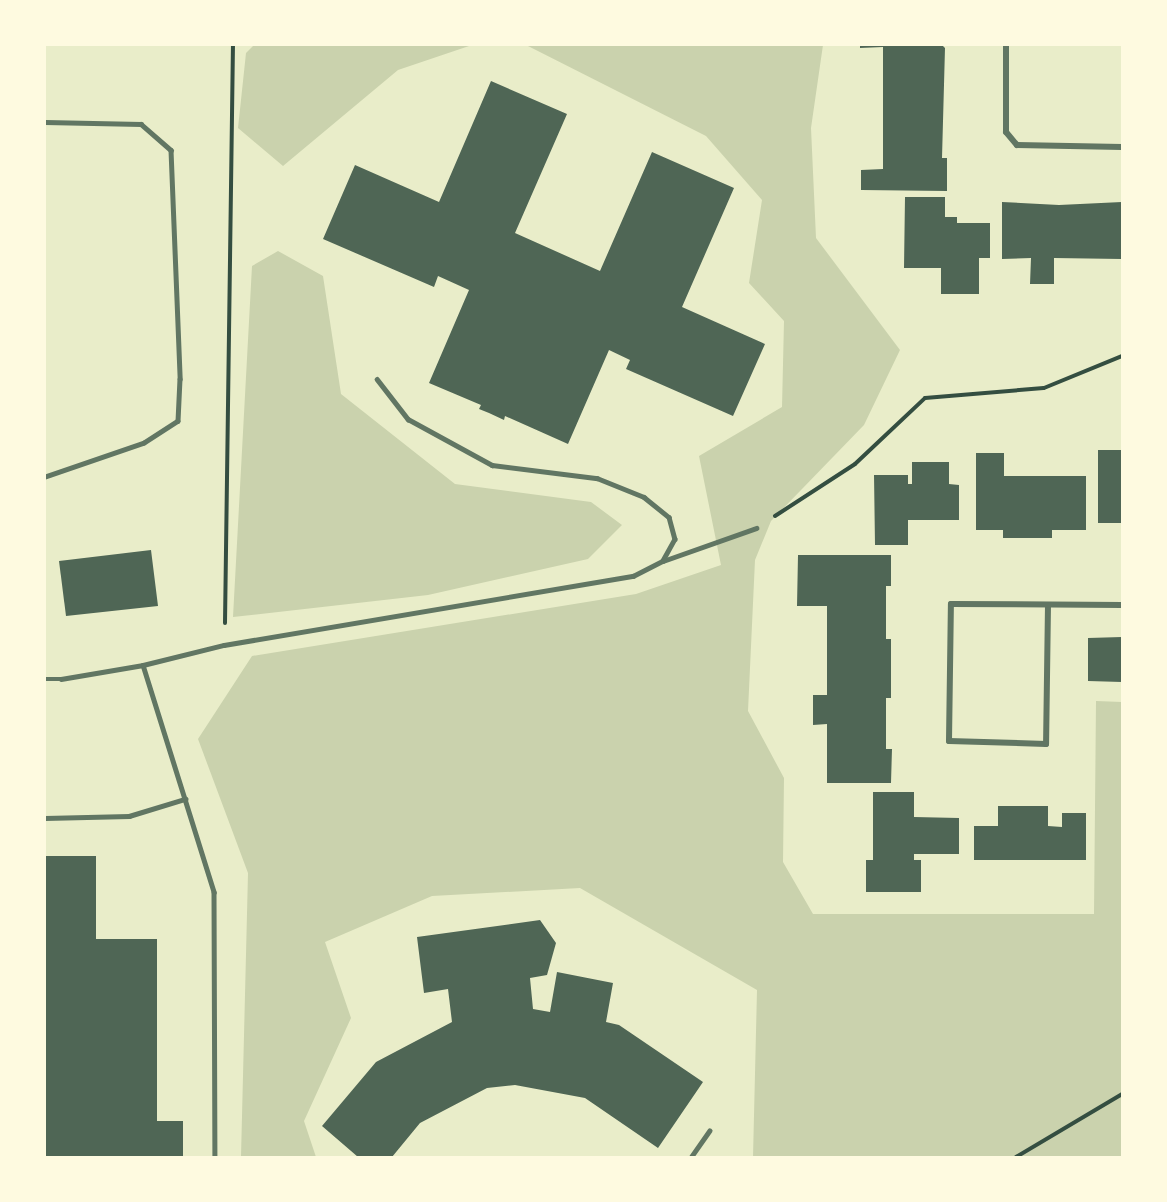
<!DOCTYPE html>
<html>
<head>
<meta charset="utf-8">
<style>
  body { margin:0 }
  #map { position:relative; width:1167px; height:1202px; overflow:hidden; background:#e9edc9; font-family:Figtree,sans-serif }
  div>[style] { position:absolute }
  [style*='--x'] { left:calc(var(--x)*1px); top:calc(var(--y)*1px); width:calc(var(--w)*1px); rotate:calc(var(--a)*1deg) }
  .green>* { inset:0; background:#cad2ad }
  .building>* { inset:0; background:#4f6655 }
  .path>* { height:4px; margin:-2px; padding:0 2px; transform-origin:2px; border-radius:2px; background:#344e41 }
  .service>* { height:4.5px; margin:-2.25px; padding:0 2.25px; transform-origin:2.25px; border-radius:2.25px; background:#617663 }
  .minor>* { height:6px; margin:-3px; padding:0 3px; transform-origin:3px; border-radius:3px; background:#617663 }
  span { translate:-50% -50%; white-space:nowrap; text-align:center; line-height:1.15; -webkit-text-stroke:6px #fefae0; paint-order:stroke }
  .frame { position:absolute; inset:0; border:46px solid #fefae0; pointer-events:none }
</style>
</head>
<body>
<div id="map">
  <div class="green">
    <div style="clip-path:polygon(254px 45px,472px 45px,398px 70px,283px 166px,238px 128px,246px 53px)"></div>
    <div style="clip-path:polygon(526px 45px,823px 45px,811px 128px,816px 238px,900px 350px,864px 425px,771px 521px,755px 560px,748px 711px,784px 778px,783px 862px,813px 914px,1094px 914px,1096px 701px,1122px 702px,1122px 1157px,753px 1157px,757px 990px,580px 888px,432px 896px,325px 942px,351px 1018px,304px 1121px,316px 1157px,241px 1157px,248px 873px,198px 739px,252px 656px,636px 594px,721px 565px,699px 456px,782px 407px,784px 321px,749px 283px,762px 200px,706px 136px)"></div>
    <div style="clip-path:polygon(278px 251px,323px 276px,341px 394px,455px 484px,591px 502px,622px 525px,588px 559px,428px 595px,233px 617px,252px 266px)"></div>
  </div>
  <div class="building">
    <div style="clip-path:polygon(860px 45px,942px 45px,945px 48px,942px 158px,947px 158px,947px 191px,861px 190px,861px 170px,883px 169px,883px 47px,860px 48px)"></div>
    <div style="clip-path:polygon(491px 81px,567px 114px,515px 233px,600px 271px,652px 152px,734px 188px,682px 307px,765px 344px,733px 416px,626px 369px,630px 360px,609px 350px,568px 444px,505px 416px,504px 420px,489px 413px,479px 409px,481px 405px,429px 383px,469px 290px,438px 276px,434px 287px,323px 239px,355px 165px,439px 202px)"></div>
    <div style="clip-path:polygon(905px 197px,945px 197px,945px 217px,957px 217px,957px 223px,990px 223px,990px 258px,979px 258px,979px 294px,941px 294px,941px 268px,904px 268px)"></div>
    <div style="clip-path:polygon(1002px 202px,1059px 205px,1122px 202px,1122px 259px,1054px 258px,1054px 284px,1030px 284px,1031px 258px,1002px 259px)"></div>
    <div style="clip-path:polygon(1098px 450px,1122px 450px,1122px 523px,1098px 523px)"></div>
    <div style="clip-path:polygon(976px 453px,1004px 453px,1004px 476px,1086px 476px,1086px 530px,1052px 530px,1052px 538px,1003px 538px,1003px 530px,976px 530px)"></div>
    <div style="clip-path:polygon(912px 462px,949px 462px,949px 484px,959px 485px,959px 520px,908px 520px,908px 545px,875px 545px,874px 475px,908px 475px,908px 484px,912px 484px)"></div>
    <div style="clip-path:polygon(151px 550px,158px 606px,66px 616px,59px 561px)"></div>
    <div style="clip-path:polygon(798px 555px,891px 555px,891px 586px,886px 586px,886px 639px,891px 639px,891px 698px,886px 698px,886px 749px,892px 749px,891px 783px,827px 783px,827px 724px,813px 725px,813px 695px,827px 695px,827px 606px,797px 606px)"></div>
    <div style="clip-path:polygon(1122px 637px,1122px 682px,1088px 681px,1088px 638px)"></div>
    <div style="clip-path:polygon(873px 792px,914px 792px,914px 817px,959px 818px,959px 854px,914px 854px,914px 860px,921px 860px,921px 892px,866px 892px,866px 860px,873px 860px)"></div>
    <div style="clip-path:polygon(998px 806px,1048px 806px,1048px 826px,1062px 827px,1062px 813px,1086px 813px,1086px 860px,974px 860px,974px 826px,998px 826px)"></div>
    <div style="clip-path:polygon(45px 856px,96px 856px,96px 939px,157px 939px,157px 1121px,183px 1121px,183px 1157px,45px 1157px)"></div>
    <div style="clip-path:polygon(540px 920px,556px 943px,547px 975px,530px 978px,533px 1009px,550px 1012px,557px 972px,613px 983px,606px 1022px,619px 1025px,703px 1082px,658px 1148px,585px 1098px,515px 1085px,487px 1088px,420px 1123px,392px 1157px,358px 1157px,322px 1126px,376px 1062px,452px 1022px,448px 989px,424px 993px,417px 937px)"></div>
  </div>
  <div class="path">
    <div style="--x:775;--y:516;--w:95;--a:-33"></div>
    <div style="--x:855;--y:464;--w:96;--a:-43.3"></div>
    <div style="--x:925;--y:398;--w:119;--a:-4.8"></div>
    <div style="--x:1044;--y:388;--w:84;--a:-22.3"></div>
    <div style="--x:225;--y:623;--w:578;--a:-89.21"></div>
    <div style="--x:1016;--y:1157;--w:123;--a:-30.7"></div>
  </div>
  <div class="service">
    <div style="--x:45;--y:122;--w:96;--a:1.2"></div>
    <div style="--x:141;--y:124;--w:40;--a:41"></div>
    <div style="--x:171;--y:150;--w:229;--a:87.7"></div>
    <div style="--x:180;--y:379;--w:42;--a:92.7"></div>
    <div style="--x:178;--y:421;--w:40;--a:147.1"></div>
    <div style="--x:144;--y:443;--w:105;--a:161"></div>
    <div style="--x:377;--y:379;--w:51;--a:52.2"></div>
    <div style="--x:408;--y:419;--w:96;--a:28.7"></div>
    <div style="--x:492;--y:465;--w:106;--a:7.1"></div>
    <div style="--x:597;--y:478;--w:51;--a:22"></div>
    <div style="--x:644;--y:497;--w:32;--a:39"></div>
    <div style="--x:669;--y:517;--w:23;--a:75"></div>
    <div style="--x:675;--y:539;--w:25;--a:119"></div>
    <div style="--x:143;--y:665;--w:238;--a:72.6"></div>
    <div style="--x:214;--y:892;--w:265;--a:89.8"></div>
    <div style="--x:45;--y:679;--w:16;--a:0"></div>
    <div style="--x:61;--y:679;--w:83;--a:-9.7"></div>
    <div style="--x:143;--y:665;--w:83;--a:-13.9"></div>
    <div style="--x:224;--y:645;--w:415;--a:-9.6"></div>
    <div style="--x:633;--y:576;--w:34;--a:-27"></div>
    <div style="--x:663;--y:561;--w:99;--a:-19.5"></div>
    <div style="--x:45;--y:818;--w:84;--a:-1.4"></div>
    <div style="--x:129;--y:816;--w:59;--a:-16.9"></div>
    <div style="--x:691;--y:1157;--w:32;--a:-55"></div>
  </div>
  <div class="minor">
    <div style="--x:1006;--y:45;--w:87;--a:90"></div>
    <div style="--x:1006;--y:132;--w:17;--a:50"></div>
    <div style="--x:1017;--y:145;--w:105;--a:1.1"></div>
    <div style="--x:1048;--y:605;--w:139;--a:90.8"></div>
    <div style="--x:1046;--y:744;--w:97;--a:-178.2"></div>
    <div style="--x:949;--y:741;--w:137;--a:-89.2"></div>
    <div style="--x:951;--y:604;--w:171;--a:0.3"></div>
  </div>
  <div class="frame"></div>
</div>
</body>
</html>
